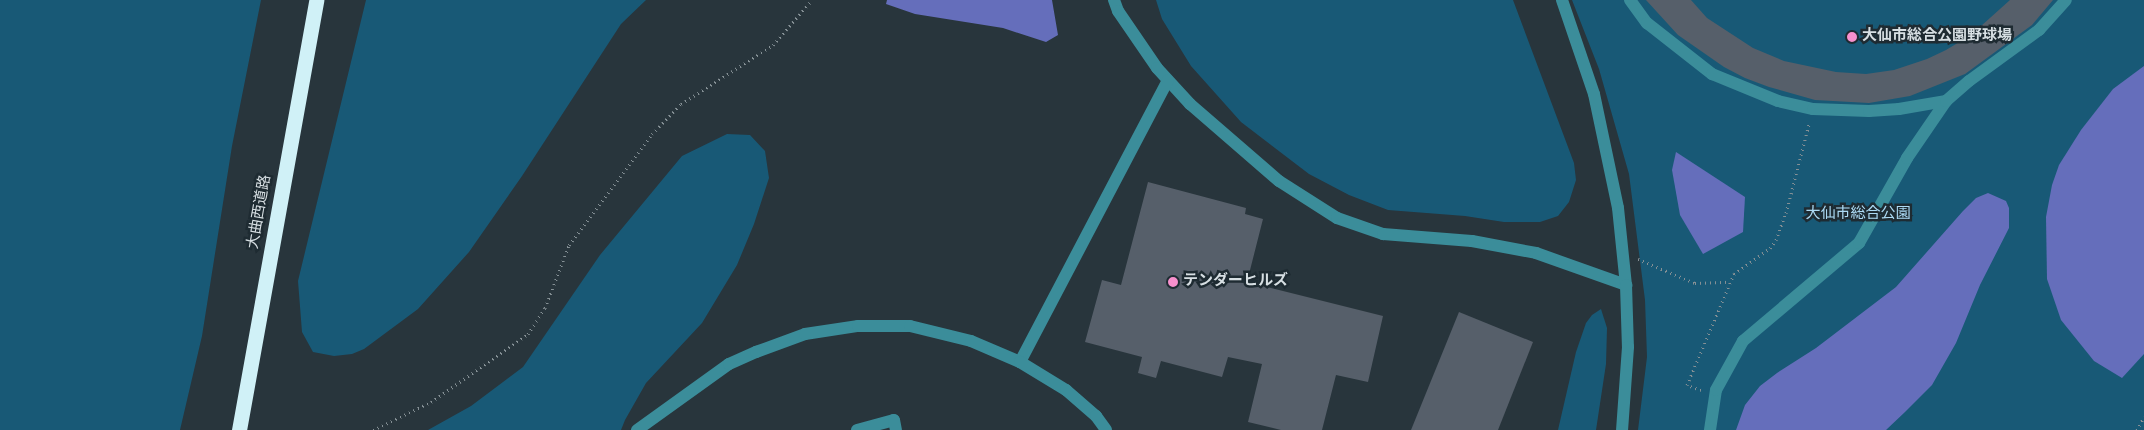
<!DOCTYPE html>
<html>
<head>
<meta charset="utf-8">
<style>
  body { margin:0 }
  #map { position:relative; width:2144px; height:430px; overflow:hidden; background:#28353c; font-family:Overpass,"Noto Sans JP",sans-serif }
  div>[style] { position:absolute }
  [style*='--x'] { left:calc(var(--x)*1px); top:calc(var(--y)*1px); width:calc(var(--w)*1px); rotate:calc(var(--a)*1deg) }
  .green>* { inset:0; background:#185976 }
  .water>* { inset:0; background:#656ebb }
  .building>* { inset:0; background:#565f6a }
  .path>* { height:3px; margin-top:-1.5px; transform-origin:0; background:repeating-linear-gradient(90deg,#859095 0 1px,transparent 0 5px) }
  .minor>* { height:12px; margin:-6px; padding:0 6px; transform-origin:6px; border-radius:6px; background:#3b8d9a }
  .highway>* { height:15px; margin:-7.5px; padding:0 7.5px; transform-origin:7.5px; border-radius:7.5px; background:#d0f1f7 }
  .dots>* { width:14px; height:14px; translate:-50% -50%; box-sizing:border-box; border:2px solid #1e2b32; border-radius:50% }
  span { translate:-50% -50%; white-space:nowrap; text-align:center; line-height:1.15; -webkit-text-stroke:5px #1e2b32; paint-order:stroke }
  .poi-label { font-size:15px; color:#d7dfe3; font-weight:700 }
  .left { translate:0 -50%; text-align:left }
  .street-label { font-size:15px; color:#d7dfe3 }
  .park-label { font-size:15px; color:#acdaf4 }
</style>
</head>
<body>
<div id="map">
  <div class="green">
    <div style="clip-path:polygon(0 0,261px 0,232px 146px,202px 336px,180px 430px,0 430px)"></div>
    <div style="clip-path:polygon(366px 0,646px 0,621px 24px,522px 176px,469px 252px,418px 309px,364px 349px,352px 354px,334px 356px,313px 352px,302px 332px,298px 281px)"></div>
    <div style="clip-path:polygon(1156px 0,1513px 0,1574px 163px,1576px 180px,1569px 202px,1558px 216px,1540px 222px,1504px 222px,1465px 216px,1388px 210px,1349px 195px,1309px 174px,1241px 122px,1191px 66px,1162px 19px)"></div>
    <div style="clip-path:polygon(1572px 0,2144px 0,2144px 430px,1638px 430px,1647px 357px,1645px 300px,1629px 174px,1599px 69px)"></div>
    <div style="clip-path:polygon(727px 134px,750px 135px,765px 151px,769px 178px,754px 224px,737px 265px,702px 323px,646px 383px,625px 420px,621px 430px,428px 430px,471px 406px,523px 367px,600px 255px,682px 156px)"></div>
    <div style="clip-path:polygon(1601px 309px,1607px 328px,1606px 364px,1596px 430px,1558px 430px,1576px 352px,1586px 323px,1592px 315px)"></div>
  </div>
  <div class="water">
    <div style="clip-path:polygon(887px 0,1052px 0,1058px 35px,1046px 42px,1003px 28px,915px 14px,886px 4px)"></div>
    <div style="clip-path:polygon(2144px 66px,2144px 354px,2122px 378px,2094px 361px,2061px 320px,2047px 279px,2046px 217px,2052px 185px,2059px 165px,2081px 130px,2113px 89px)"></div>
    <div style="clip-path:polygon(1676px 152px,1745px 197px,1743px 232px,1703px 254px,1680px 215px,1672px 170px)"></div>
    <div style="clip-path:polygon(1988px 193px,2006px 201px,2009px 208px,2009px 228px,1980px 285px,1956px 343px,1932px 385px,1905px 412px,1886px 430px,1736px 430px,1745px 405px,1760px 386px,1777px 373px,1816px 348px,1896px 287px,1963px 211px,1976px 198px)"></div>
  </div>
  <div class="building">
    <div style="clip-path:polygon(1646px 0,1691px 0,1707px 18px,1753px 48px,1784px 61px,1836px 72px,1866px 74px,1894px 70px,1927px 59px,1946px 50px,1971px 35px,2010px 0,2053px 0,2032px 25px,1965px 74px,1910px 96px,1869px 103px,1815px 100px,1769px 87px,1745px 78px,1724px 67px,1678px 35px)"></div>
    <div style="clip-path:polygon(1148px 182px,1246px 208px,1245px 214px,1263px 219px,1247px 282px,1383px 316px,1368px 382px,1336px 375px,1322px 430px,1281px 430px,1248px 422px,1262px 364px,1228px 357px,1222px 377px,1161px 361px,1156px 378px,1138px 373px,1142px 357px,1085px 342px,1102px 280px,1121px 285px)"></div>
    <div style="clip-path:polygon(1459px 312px,1533px 342px,1498px 430px,1411px 430px)"></div>
  </div>
  <div class="path">
    <div style="--x:1638;--y:259;--w:62;--a:22.8"></div>
    <div style="--x:1695;--y:283;--w:35;--a:-2"></div>
    <div style="--x:1701;--y:390;--w:15;--a:-160"></div>
    <div style="--x:1687;--y:385;--w:121;--a:-67.1"></div>
    <div style="--x:1734;--y:274;--w:44;--a:-35.8"></div>
    <div style="--x:1770;--y:248;--w:10;--a:-53"></div>
    <div style="--x:1776;--y:240;--w:29;--a:-70"></div>
    <div style="--x:1786;--y:213;--w:92;--a:-75.5"></div>
    <div style="--x:373;--y:430;--w:64;--a:-25.8"></div>
    <div style="--x:431;--y:402;--w:118;--a:-35"></div>
    <div style="--x:528;--y:334;--w:31;--a:-57"></div>
    <div style="--x:545;--y:308;--w:67;--a:-69.1"></div>
    <div style="--x:569;--y:245;--w:139;--a:-53.2"></div>
    <div style="--x:652;--y:134;--w:42;--a:-46"></div>
    <div style="--x:681;--y:104;--w:109;--a:-32.7"></div>
    <div style="--x:773;--y:45;--w:60;--a:-49.1"></div>
    <div style="--x:2137;--y:430;--w:15;--a:-62"></div>
  </div>
  <div class="minor">
    <div style="--x:1114;--y:0;--w:12;--a:70"></div>
    <div style="--x:1118;--y:11;--w:69;--a:55.6"></div>
    <div style="--x:1157;--y:68;--w:49;--a:47.5"></div>
    <div style="--x:1190;--y:104;--w:118;--a:40.9"></div>
    <div style="--x:1279;--y:181;--w:69;--a:32.5"></div>
    <div style="--x:1337;--y:218;--w:49;--a:19.2"></div>
    <div style="--x:1383;--y:234;--w:89;--a:4.5"></div>
    <div style="--x:1472;--y:241;--w:65;--a:10.6"></div>
    <div style="--x:1536;--y:253;--w:96;--a:19.6"></div>
    <div style="--x:1562;--y:0;--w:99;--a:71.2"></div>
    <div style="--x:1594;--y:94;--w:116;--a:78.1"></div>
    <div style="--x:1618;--y:208;--w:77;--a:84.1"></div>
    <div style="--x:1626;--y:285;--w:62;--a:88.2"></div>
    <div style="--x:1628;--y:347;--w:83;--a:94.1"></div>
    <div style="--x:1630;--y:0;--w:29;--a:54"></div>
    <div style="--x:1647;--y:23;--w:83;--a:38.1"></div>
    <div style="--x:1712;--y:74;--w:71;--a:22.2"></div>
    <div style="--x:1778;--y:101;--w:36;--a:13"></div>
    <div style="--x:1813;--y:109;--w:56;--a:2"></div>
    <div style="--x:1869;--y:111;--w:30;--a:-4"></div>
    <div style="--x:1899;--y:109;--w:48;--a:-9.7"></div>
    <div style="--x:1020;--y:362;--w:318;--a:-62.3"></div>
    <div style="--x:637;--y:430;--w:113;--a:-35.7"></div>
    <div style="--x:729;--y:364;--w:30;--a:-24"></div>
    <div style="--x:756;--y:352;--w:52;--a:-20.2"></div>
    <div style="--x:805;--y:334;--w:54;--a:-8.6"></div>
    <div style="--x:858;--y:326;--w:52;--a:0"></div>
    <div style="--x:910;--y:326;--w:63;--a:13.8"></div>
    <div style="--x:971;--y:341;--w:53;--a:23.2"></div>
    <div style="--x:1020;--y:362;--w:54;--a:31.3"></div>
    <div style="--x:1066;--y:390;--w:40;--a:41"></div>
    <div style="--x:1096;--y:416;--w:17;--a:54"></div>
    <div style="--x:857;--y:430;--w:38;--a:-15"></div>
    <div style="--x:894;--y:420;--w:10;--a:79"></div>
    <div style="--x:1710;--y:430;--w:40;--a:-81.5"></div>
    <div style="--x:1716;--y:390;--w:56;--a:-61.1"></div>
    <div style="--x:1743;--y:341;--w:152;--a:-40.2"></div>
    <div style="--x:1859;--y:243;--w:98;--a:-60.5"></div>
    <div style="--x:1907;--y:158;--w:69;--a:-55.6"></div>
    <div style="--x:1946;--y:101;--w:30;--a:-41"></div>
    <div style="--x:1969;--y:81;--w:87;--a:-36.1"></div>
    <div style="--x:2039;--y:30;--w:40;--a:-48"></div>
  </div>
  <div class="highway">
    <div style="--x:239;--y:430;--w:437;--a:-79.8"></div>
  </div>
  <div class="dots">
    <div style="left:1852px;top:37px;background:#f790cd"></div>
    <div style="left:1173px;top:282px;background:#f790cd"></div>
  </div>
  <div class="poi-label">
    <span class="left" style="left:1862px;top:37px">大仙市総合公園野球場</span>
    <span class="left" style="left:1183px;top:282px">テンダーヒルズ</span>
  </div>
  <div class="street-label">
    <span style="left:260px;top:212px;rotate:-80deg">大曲西道路</span>
  </div>
  <div class="park-label">
    <span style="left:1858px;top:215px">大仙市総合公園</span>
  </div>
</div>
</body>
</html>
